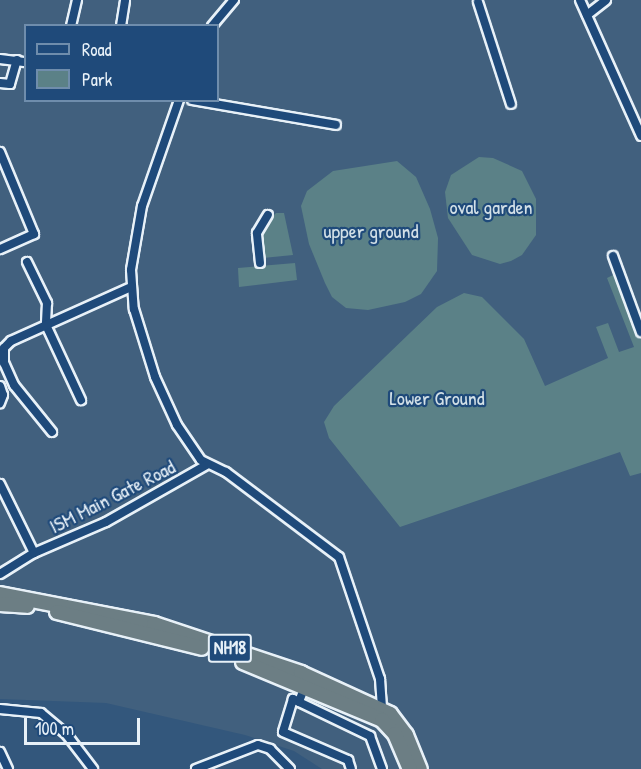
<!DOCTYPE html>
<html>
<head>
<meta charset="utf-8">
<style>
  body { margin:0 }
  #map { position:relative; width:641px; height:769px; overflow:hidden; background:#33577c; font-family:"Patrick Hand",sans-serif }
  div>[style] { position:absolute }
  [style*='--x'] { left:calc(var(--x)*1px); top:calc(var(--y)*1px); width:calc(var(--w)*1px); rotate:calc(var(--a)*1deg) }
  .built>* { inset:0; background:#41607e }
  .green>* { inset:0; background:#5b8187 }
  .roads { filter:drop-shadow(2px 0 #e8f1f8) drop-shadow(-2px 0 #e8f1f8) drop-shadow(0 2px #e8f1f8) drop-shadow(0 -2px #e8f1f8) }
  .minor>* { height:8px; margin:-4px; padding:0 4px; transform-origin:4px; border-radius:4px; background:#1f4a7a }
  .trunk>* { height:14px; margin:-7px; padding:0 7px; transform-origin:7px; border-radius:7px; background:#6c7e84 }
  span { translate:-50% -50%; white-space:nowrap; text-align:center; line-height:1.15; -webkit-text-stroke:4.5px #1f4a7a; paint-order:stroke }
  .shield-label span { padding:2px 4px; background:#1f4a7a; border:2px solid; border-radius:4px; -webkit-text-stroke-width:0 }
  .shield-label { font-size:18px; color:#e8f1f8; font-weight:700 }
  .park-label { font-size:20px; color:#d3e0e7 }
  .street-label { font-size:20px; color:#e8f1f8 }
  .legend { position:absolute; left:24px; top:24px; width:195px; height:78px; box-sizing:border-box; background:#1f4a7a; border:2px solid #6f8dac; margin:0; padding:8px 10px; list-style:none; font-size:18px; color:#e8f1f8 }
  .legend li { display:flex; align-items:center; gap:12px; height:30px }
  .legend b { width:30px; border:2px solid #6f8dac }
  .scale { position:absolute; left:24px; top:718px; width:116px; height:27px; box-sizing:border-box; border:3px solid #e8f1f8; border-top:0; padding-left:8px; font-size:18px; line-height:21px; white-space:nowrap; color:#e8f1f8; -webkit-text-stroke:4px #1f4a7a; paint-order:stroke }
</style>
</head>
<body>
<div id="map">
  <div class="built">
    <div style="clip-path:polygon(evenodd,0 0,641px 0,641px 769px,322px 769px,294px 751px,245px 735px,106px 703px,0 699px,0 0,26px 26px,218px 26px,218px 100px,26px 100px,26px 26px)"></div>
  </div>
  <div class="green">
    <div style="clip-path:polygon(479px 157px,493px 158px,522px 171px,536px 199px,536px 235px,522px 255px,511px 261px,500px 264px,472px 255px,448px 218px,445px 192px,451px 175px)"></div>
    <div style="clip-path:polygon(397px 161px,416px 177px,430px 209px,438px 238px,437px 271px,421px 294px,405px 302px,368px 310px,346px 308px,332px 297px,325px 283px,309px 244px,301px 206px,307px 191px,333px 171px)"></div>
    <div style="clip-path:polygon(276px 213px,284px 213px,293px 255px,263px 258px,260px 229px)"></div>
    <div style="clip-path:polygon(295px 263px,297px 280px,239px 287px,238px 268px)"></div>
    <div style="clip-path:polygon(617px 273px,641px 332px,641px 473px,630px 476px,620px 452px,400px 527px,329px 438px,324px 422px,334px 406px,437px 307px,464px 293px,482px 297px,524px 339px,545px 386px,608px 358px,596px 327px,608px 323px,619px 352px,634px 347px,607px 278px)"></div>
  </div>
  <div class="roads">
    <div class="minor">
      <div style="--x:580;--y:0;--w:149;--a:65.8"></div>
      <div style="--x:478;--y:2;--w:107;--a:72.1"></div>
      <div style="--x:587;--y:15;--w:24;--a:-38"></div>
      <div style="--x:71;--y:26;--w:27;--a:-77"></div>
      <div style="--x:121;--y:26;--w:26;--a:-81"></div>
      <div style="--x:212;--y:26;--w:34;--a:-50"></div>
      <div style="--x:0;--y:59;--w:26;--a:7"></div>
      <div style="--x:0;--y:83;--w:10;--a:6"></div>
      <div style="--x:10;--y:84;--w:25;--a:-74"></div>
      <div style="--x:179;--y:100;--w:112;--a:109.2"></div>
      <div style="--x:142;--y:206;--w:65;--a:99.8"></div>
      <div style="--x:131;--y:270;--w:39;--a:86"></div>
      <div style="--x:134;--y:309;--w:71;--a:72.8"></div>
      <div style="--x:155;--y:377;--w:53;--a:65.4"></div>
      <div style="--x:177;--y:425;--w:42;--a:55.6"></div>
      <div style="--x:201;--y:460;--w:28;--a:26"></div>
      <div style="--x:226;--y:472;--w:141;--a:37"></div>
      <div style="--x:339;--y:557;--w:129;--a:71.4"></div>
      <div style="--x:380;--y:679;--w:30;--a:86"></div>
      <div style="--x:192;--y:100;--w:146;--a:9.8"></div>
      <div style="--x:0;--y:152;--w:89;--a:67.5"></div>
      <div style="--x:34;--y:234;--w:37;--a:156"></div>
      <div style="--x:613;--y:256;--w:81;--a:69.8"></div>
      <div style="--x:27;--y:262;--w:46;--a:64"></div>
      <div style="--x:47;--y:303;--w:22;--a:93"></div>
      <div style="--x:46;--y:325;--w:83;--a:65"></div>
      <div style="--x:260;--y:263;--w:30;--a:-96"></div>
      <div style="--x:257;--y:233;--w:21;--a:-59"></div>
      <div style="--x:0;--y:386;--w:9;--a:72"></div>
      <div style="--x:3;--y:395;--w:9;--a:111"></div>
      <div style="--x:52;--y:432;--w:60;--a:-129"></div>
      <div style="--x:14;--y:385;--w:24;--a:-114"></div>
      <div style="--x:4;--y:363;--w:15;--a:-90"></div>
      <div style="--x:4;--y:348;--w:10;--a:-45"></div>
      <div style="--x:11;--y:341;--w:132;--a:-24.2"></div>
      <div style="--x:0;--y:484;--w:77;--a:63.8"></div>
      <div style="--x:0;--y:574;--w:40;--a:-32"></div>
      <div style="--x:34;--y:553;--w:78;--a:-23.3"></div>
      <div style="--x:106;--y:522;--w:117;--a:-29.6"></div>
      <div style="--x:305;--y:686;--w:17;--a:111"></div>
      <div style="--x:299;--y:702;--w:79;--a:25.6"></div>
      <div style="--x:370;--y:736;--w:35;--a:70"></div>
      <div style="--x:299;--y:702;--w:7;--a:-153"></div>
      <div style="--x:293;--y:699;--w:34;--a:107"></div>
      <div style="--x:283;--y:732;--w:71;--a:23.3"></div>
      <div style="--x:348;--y:760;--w:9;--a:72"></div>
      <div style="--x:0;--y:709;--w:41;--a:5.6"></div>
      <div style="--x:41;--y:713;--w:34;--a:40"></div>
      <div style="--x:67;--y:735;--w:43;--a:52.6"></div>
      <div style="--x:0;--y:752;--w:19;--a:65"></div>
      <div style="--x:196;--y:769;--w:66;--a:-21.2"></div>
      <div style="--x:258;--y:745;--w:13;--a:18"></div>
      <div style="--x:270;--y:749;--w:28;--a:45"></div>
    </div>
    <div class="trunk">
      <div style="--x:0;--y:594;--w:157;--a:11"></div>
      <div style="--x:154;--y:624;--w:155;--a:18.4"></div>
      <div style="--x:301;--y:673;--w:98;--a:24.7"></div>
      <div style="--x:390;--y:714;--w:26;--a:53"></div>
      <div style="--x:406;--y:735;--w:37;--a:68"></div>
      <div style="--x:0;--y:604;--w:27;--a:4"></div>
      <div style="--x:57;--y:612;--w:149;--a:13.9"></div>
      <div style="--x:243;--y:662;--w:151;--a:22.6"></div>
      <div style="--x:382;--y:720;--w:19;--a:47"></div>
      <div style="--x:395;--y:734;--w:38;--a:67"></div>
    </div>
  </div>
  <div class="shield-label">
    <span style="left:230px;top:648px">NH18</span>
  </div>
  <div class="park-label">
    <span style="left:491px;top:206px">oval garden</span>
    <span style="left:371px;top:230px">upper ground</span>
    <span style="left:437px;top:397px">Lower Ground</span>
  </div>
  <div class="street-label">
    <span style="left:112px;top:496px;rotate:-27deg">ISM Main Gate Road</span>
  </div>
  <ul class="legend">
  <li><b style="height:8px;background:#1f4a7a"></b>Road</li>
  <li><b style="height:16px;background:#5b8187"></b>Park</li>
  </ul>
  <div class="scale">100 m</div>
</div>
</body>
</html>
